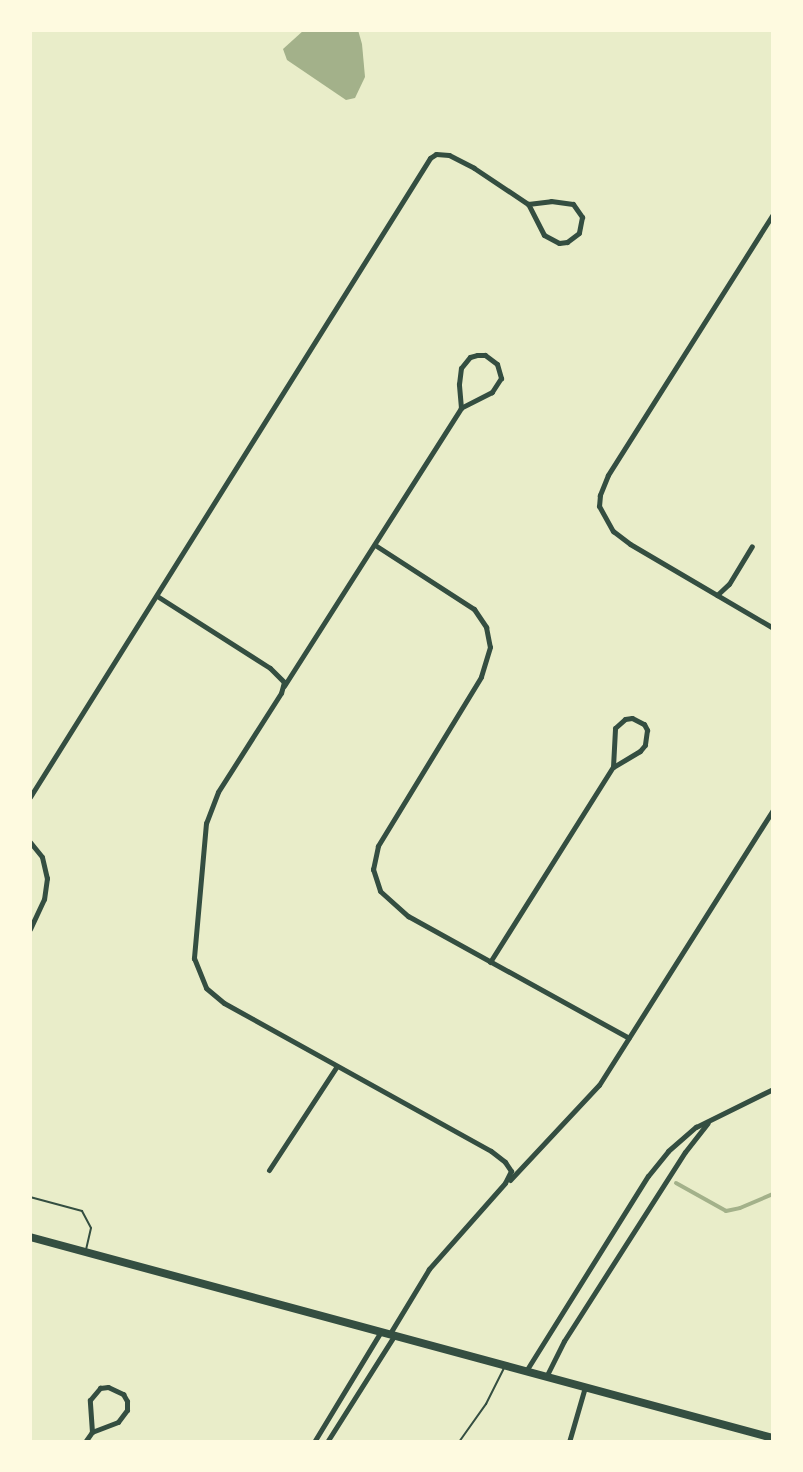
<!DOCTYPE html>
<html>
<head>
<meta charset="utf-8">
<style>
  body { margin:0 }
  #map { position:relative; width:803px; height:1472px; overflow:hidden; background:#e9edc9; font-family:Inter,sans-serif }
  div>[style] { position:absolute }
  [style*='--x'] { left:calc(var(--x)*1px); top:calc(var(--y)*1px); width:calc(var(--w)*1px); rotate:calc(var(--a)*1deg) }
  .water>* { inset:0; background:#a3b18a }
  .stream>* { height:4px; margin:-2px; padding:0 2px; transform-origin:2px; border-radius:2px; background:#a3b18a }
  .service>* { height:2px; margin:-1px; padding:0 1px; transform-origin:1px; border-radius:1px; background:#344e41 }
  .minor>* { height:5px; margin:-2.5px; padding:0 2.5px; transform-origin:2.5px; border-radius:2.5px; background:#344e41 }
  .primary>* { height:8px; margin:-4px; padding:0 4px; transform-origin:4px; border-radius:4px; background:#344e41 }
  span { translate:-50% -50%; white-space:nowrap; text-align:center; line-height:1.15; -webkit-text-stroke:4.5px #fefae0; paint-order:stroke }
  .frame { position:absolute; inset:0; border:32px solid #fefae0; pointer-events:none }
</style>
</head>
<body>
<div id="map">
  <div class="water">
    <div style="clip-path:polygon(304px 30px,358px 30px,362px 44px,365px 77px,355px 98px,346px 100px,287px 60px,283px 49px)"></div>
  </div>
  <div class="stream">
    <div style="--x:676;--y:1183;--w:57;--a:29.2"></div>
    <div style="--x:726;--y:1211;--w:14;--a:-12"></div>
    <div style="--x:740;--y:1208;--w:36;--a:-23"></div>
  </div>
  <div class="service">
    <div style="--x:30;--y:1197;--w:54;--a:15.1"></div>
    <div style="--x:82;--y:1211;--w:19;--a:62"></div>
    <div style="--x:91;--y:1228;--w:23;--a:103"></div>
    <div style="--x:459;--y:1442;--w:47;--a:-54.6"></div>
    <div style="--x:486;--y:1404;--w:40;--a:-63.4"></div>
  </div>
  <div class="minor">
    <div style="--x:551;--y:201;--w:22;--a:8"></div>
    <div style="--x:573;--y:204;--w:16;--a:55"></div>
    <div style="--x:582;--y:217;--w:16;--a:101"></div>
    <div style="--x:579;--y:233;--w:15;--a:143"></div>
    <div style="--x:567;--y:242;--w:8;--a:173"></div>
    <div style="--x:559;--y:243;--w:17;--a:-152"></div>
    <div style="--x:544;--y:235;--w:35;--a:-117"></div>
    <div style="--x:528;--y:204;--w:23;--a:-7"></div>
    <div style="--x:773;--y:214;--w:309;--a:122.3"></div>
    <div style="--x:608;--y:475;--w:22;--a:112"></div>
    <div style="--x:600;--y:495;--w:11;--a:95"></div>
    <div style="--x:599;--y:506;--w:29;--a:61"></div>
    <div style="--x:613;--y:531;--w:21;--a:37"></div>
    <div style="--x:630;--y:544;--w:166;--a:30.4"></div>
    <div style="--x:477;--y:355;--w:8;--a:0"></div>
    <div style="--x:485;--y:355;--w:15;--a:37"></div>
    <div style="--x:497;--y:364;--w:15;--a:74"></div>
    <div style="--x:501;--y:378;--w:17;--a:123"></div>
    <div style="--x:492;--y:392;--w:35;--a:153"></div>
    <div style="--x:461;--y:408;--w:24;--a:-95"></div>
    <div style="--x:459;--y:384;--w:16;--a:-83"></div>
    <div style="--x:461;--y:368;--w:14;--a:-51"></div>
    <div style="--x:470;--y:357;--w:7;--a:-16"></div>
    <div style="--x:375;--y:545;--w:118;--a:32.9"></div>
    <div style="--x:474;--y:609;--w:22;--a:56"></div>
    <div style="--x:486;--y:627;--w:20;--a:79"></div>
    <div style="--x:490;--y:647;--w:31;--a:107"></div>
    <div style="--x:481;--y:677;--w:198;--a:121.4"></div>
    <div style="--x:378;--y:846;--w:24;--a:102"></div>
    <div style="--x:373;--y:869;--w:23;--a:72"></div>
    <div style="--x:380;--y:891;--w:38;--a:42"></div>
    <div style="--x:408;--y:916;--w:252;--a:28.9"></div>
    <div style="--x:717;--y:595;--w:16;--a:-43"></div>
    <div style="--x:729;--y:584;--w:44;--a:-58.8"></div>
    <div style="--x:157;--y:596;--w:134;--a:32.5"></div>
    <div style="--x:270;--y:668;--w:20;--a:45"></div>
    <div style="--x:284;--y:682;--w:11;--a:105"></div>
    <div style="--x:281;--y:693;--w:117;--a:122.5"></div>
    <div style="--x:218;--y:792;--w:33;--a:111"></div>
    <div style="--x:206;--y:823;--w:136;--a:95.1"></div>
    <div style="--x:194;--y:958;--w:32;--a:68"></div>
    <div style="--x:206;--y:988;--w:23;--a:40"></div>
    <div style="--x:224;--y:1003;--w:305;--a:29"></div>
    <div style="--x:491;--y:1151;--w:18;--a:38"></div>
    <div style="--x:505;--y:1162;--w:11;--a:56"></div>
    <div style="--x:511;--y:1171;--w:13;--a:117"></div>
    <div style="--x:505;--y:1183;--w:115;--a:131.5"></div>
    <div style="--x:429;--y:1269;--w:77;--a:121.2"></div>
    <div style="--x:284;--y:686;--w:330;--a:-57.5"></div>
    <div style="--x:632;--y:718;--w:13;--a:27"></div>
    <div style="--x:644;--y:724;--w:7;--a:63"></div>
    <div style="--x:647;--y:730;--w:15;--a:98"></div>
    <div style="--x:645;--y:745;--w:8;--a:130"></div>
    <div style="--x:640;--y:751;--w:31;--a:149"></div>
    <div style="--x:613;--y:767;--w:39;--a:-87"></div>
    <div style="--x:615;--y:728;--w:13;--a:-42"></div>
    <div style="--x:625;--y:719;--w:7;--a:-8"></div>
    <div style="--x:30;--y:797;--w:754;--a:-57.95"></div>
    <div style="--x:430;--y:158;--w:7;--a:-34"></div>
    <div style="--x:436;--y:154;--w:13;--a:4"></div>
    <div style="--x:449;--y:155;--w:28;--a:27"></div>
    <div style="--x:474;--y:168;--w:65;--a:33.7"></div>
    <div style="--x:30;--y:842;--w:19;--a:51"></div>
    <div style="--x:42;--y:857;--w:22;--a:77"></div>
    <div style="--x:47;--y:878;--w:21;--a:98"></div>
    <div style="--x:44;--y:899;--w:33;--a:115"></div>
    <div style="--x:490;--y:962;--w:231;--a:-57.8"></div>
    <div style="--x:269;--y:1170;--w:124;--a:-56.8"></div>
    <div style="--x:510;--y:1180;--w:130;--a:-46.9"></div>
    <div style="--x:599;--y:1085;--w:325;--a:-57.7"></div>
    <div style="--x:526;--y:1371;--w:230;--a:-58"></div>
    <div style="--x:648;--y:1176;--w:32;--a:-51"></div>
    <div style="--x:668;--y:1151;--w:37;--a:-41"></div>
    <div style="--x:696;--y:1127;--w:86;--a:-26.3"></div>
    <div style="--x:546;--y:1377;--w:40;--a:-63.4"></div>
    <div style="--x:564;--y:1341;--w:224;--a:-57.4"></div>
    <div style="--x:685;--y:1152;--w:37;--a:-52"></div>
    <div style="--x:108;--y:1387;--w:17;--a:25"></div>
    <div style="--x:123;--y:1394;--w:8;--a:60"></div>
    <div style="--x:127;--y:1401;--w:9;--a:90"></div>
    <div style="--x:127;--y:1410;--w:15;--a:127"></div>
    <div style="--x:118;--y:1422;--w:28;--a:159"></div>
    <div style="--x:92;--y:1432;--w:32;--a:-94"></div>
    <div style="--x:90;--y:1400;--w:16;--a:-50"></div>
    <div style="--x:100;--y:1388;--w:8;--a:-7"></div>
    <div style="--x:85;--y:1442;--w:12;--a:-55"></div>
    <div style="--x:314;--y:1442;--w:127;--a:-58.8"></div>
    <div style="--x:327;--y:1442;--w:125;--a:-57.7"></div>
    <div style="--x:569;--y:1442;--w:57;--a:-73.8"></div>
  </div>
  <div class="primary">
    <div style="--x:30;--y:1237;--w:770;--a:15.14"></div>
  </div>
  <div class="frame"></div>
</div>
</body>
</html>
